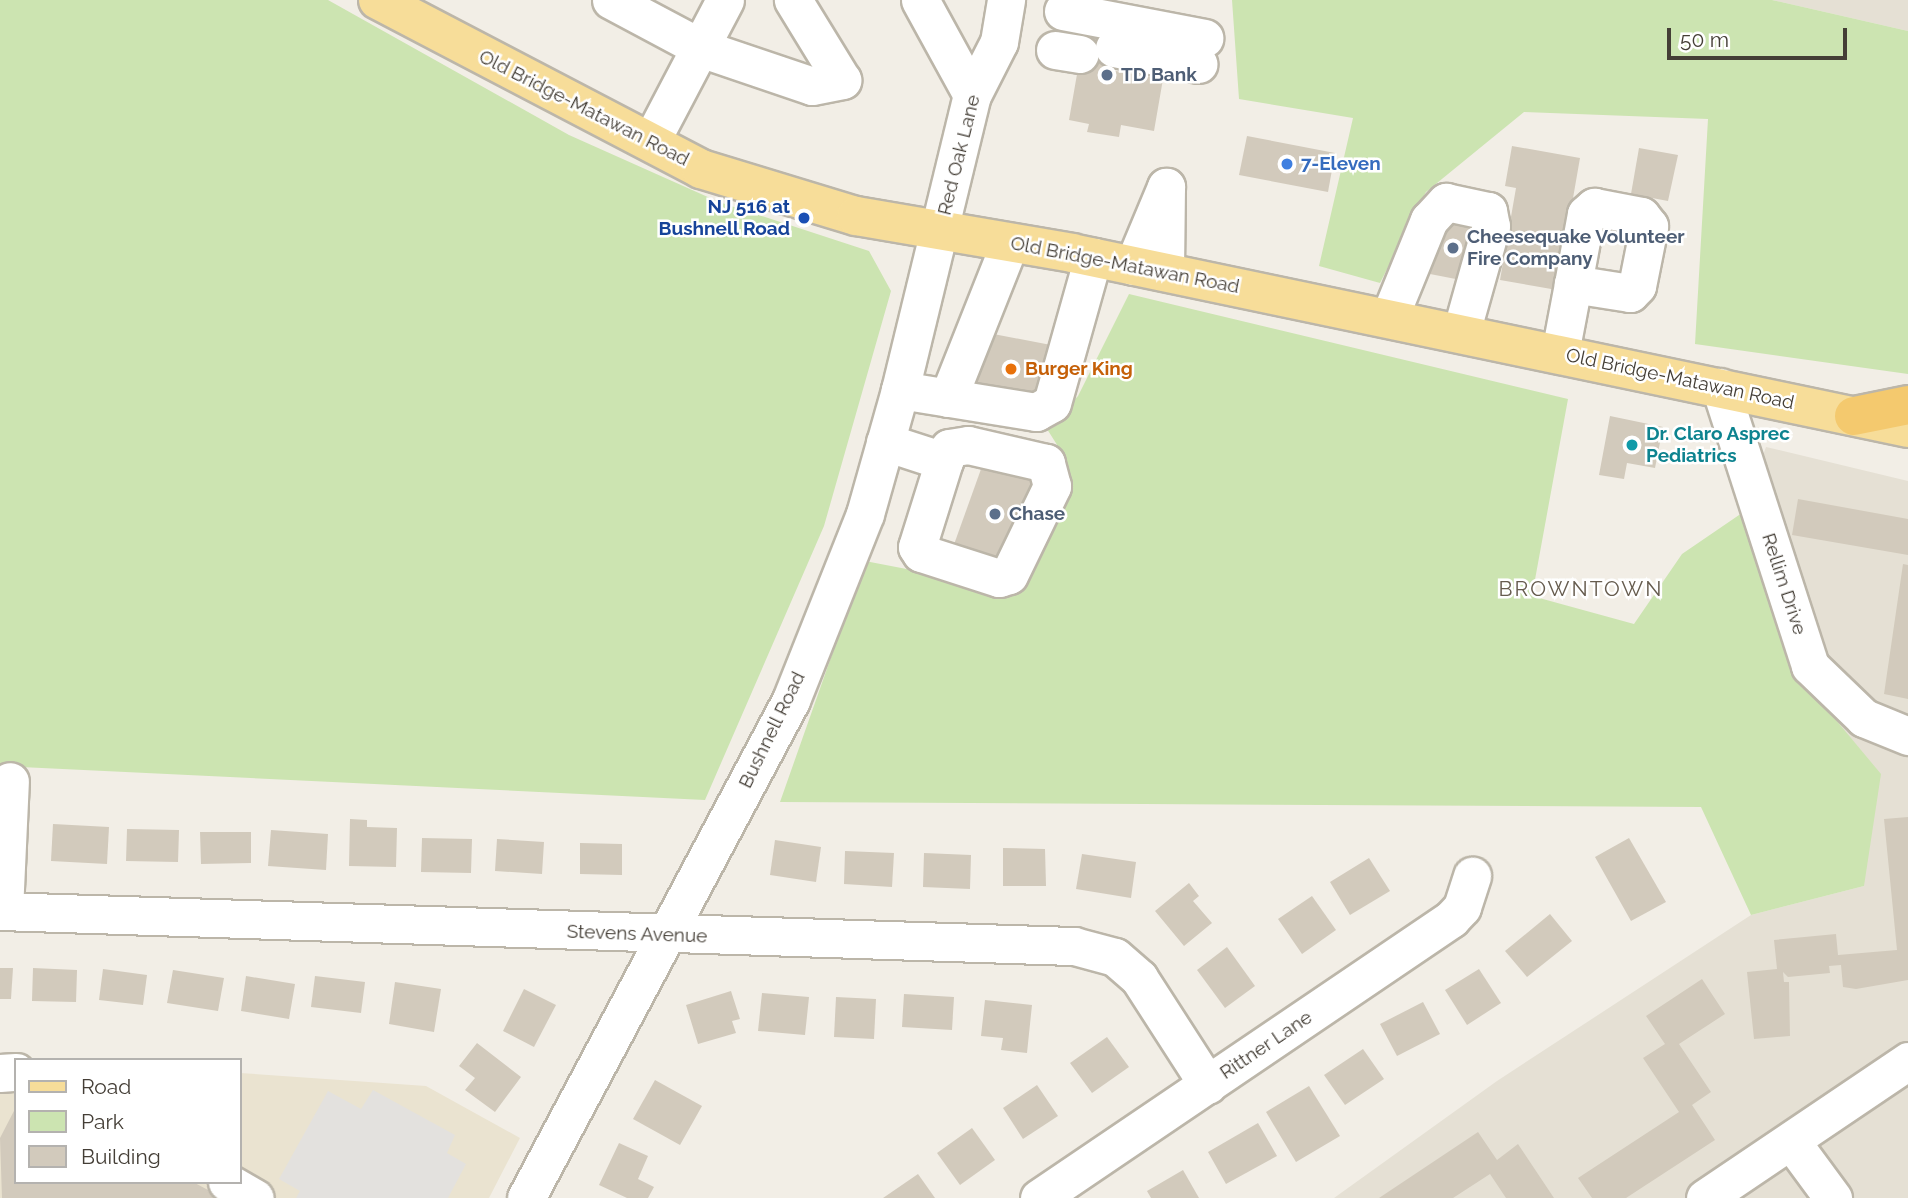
<!DOCTYPE html>
<html>
<head>
<meta charset="utf-8">
<style>
  body { margin:0 }
  #map { position:relative; width:1908px; height:1198px; overflow:hidden; background:#f2eee6; font-family:Raleway,sans-serif }
  div>[style] { position:absolute }
  [style*='--x'] { left:calc(var(--x)*1px); top:calc(var(--y)*1px); width:calc(var(--w)*1px); rotate:calc(var(--a)*1deg) }
  .residential>* { inset:0; background:#e5e0d4 }
  .education>* { inset:0; background:#eae3d0 }
  .green>* { inset:0; background:#cce4b1 }
  .parking>* { inset:0; background:#e3e1de }
  .building>* { inset:0; background:#d2cabc }
  .roads { filter:drop-shadow(2px 0 #bcb6a9) drop-shadow(-2px 0 #bcb6a9) drop-shadow(0 2px #bcb6a9) drop-shadow(0 -2px #bcb6a9) }
  .minor>* { height:37px; margin:-18.5px; padding:0 18.5px; transform-origin:18.5px; border-radius:18.5px; background:#fff }
  .major>* { height:38px; margin:-19px; padding:0 19px; transform-origin:19px; border-radius:19px; background:#f7dd99 }
  .highway>* { height:38px; margin:-19px; padding:0 19px; transform-origin:19px; border-radius:19px; background:#f4c96e }
  .dots>* { width:19px; height:19px; translate:-50% -50%; box-sizing:border-box; border:4px solid #fff; border-radius:50% }
  span { translate:-50% -50%; white-space:nowrap; text-align:center; line-height:1.15; -webkit-text-stroke:5px #fff; paint-order:stroke }
  .service-label { font-size:19px; color:#4e5e75; font-weight:700 }
  .left { translate:0 -50%; text-align:left }
  .street-label { font-size:19px; color:#443e36 }
  .shop-label { font-size:19px; color:#366cbe; font-weight:700 }
  .transit-label { font-size:19px; color:#164399; font-weight:700 }
  .right { translate:-100% -50%; text-align:right }
  .food-label { font-size:19px; color:#c56008; font-weight:700 }
  .culture-label { font-size:19px; color:#0d838f; font-weight:700 }
  .neighbourhood-label { font-size:21px; color:#665c4e; letter-spacing:2px }
  .legend { position:absolute; left:14px; top:1058px; width:228px; height:126px; box-sizing:border-box; background:#fff; border:2px solid #b4b2af; margin:0; padding:9px 12px; list-style:none; font-size:21px; color:#443e36 }
  .legend li { display:flex; align-items:center; gap:14px; height:35px }
  .legend b { width:35px; border:2px solid #b4b2af }
  .scale { position:absolute; left:1667px; top:28px; width:180px; height:32px; box-sizing:border-box; border:4px solid #443e36; border-top:0; padding-left:9px; font-size:21px; line-height:24px; white-space:nowrap; color:#443e36; -webkit-text-stroke:5px #fff; paint-order:stroke }
</style>
</head>
<body>
<div id="map">
  <div class="residential">
    <div style="clip-path:polygon(1772px 0,1908px 0,1908px 31px)"></div>
    <div style="clip-path:polygon(1766px 447px,1908px 481px,1908px 1198px,1334px 1198px,1497px 1081px,1751px 915px,1864px 886px,1742px 513px)"></div>
  </div>
  <div class="education">
    <div style="clip-path:polygon(0 1057px,41px 1060px,16px 1060px,16px 1182px,240px 1182px,240px 1073px,426px 1086px,520px 1138px,489px 1198px,0 1198px)"></div>
  </div>
  <div class="green">
    <div style="clip-path:polygon(0 0,328px 0,569px 135px,719px 202px,869px 251px,891px 291px,824px 526px,705px 800px,0 766px)"></div>
    <div style="clip-path:polygon(1232px 0,1772px 0,1908px 31px,1908px 374px,1695px 344px,1708px 119px,1524px 112px,1426px 192px,1380px 283px,1319px 266px,1353px 118px,1239px 99px)"></div>
    <div style="clip-path:polygon(1129px 294px,1568px 399px,1532px 596px,1634px 624px,1682px 554px,1742px 513px,1795px 671px,1881px 774px,1864px 886px,1751px 915px,1701px 807px,780px 802px,865px 561px,1021px 591px,1068px 496px,1066px 459px,1047px 429px,1078px 396px)"></div>
  </div>
  <div class="parking">
    <div style="clip-path:polygon(373px 1090px,455px 1135px,447px 1153px,466px 1164px,448px 1198px,296px 1198px,300px 1191px,279px 1179px,328px 1091px,361px 1109px)"></div>
  </div>
  <div class="building">
    <div style="clip-path:polygon(1087px 17px,1119px 22px,1110px 70px,1163px 79px,1154px 131px,1121px 125px,1119px 137px,1087px 132px,1089px 124px,1069px 120px)"></div>
    <div style="clip-path:polygon(1247px 136px,1335px 153px,1328px 192px,1239px 175px)"></div>
    <div style="clip-path:polygon(1512px 146px,1580px 158px,1557px 290px,1500px 280px,1516px 188px,1505px 186px)"></div>
    <div style="clip-path:polygon(1639px 148px,1678px 155px,1668px 201px,1631px 194px)"></div>
    <div style="clip-path:polygon(1442px 217px,1475px 222px,1466px 281px,1430px 274px)"></div>
    <div style="clip-path:polygon(983px 332px,1051px 345px,1039px 406px,972px 393px)"></div>
    <div style="clip-path:polygon(1610px 416px,1663px 427px,1655px 468px,1627px 463px,1624px 479px,1599px 475px)"></div>
    <div style="clip-path:polygon(985px 458px,1038px 478px,1004px 570px,952px 550px)"></div>
    <div style="clip-path:polygon(1798px 499px,1908px 519px,1908px 555px,1792px 535px)"></div>
    <div style="clip-path:polygon(1903px 564px,1908px 565px,1908px 699px,1884px 694px)"></div>
    <div style="clip-path:polygon(1908px 817px,1908px 980px,1856px 989px,1843px 987px,1841px 965px,1829px 966px,1830px 973px,1788px 977px,1783px 972px,1784px 982px,1789px 982px,1790px 1036px,1754px 1039px,1747px 972px,1777px 969px,1774px 940px,1836px 934px,1838px 955px,1897px 950px,1884px 819px)"></div>
    <div style="clip-path:polygon(350px 819px,367px 820px,367px 827px,397px 828px,396px 867px,349px 866px)"></div>
    <div style="clip-path:polygon(53px 824px,109px 827px,107px 864px,51px 861px)"></div>
    <div style="clip-path:polygon(127px 829px,179px 830px,178px 862px,126px 861px)"></div>
    <div style="clip-path:polygon(271px 830px,328px 834px,326px 870px,268px 866px)"></div>
    <div style="clip-path:polygon(200px 832px,251px 832px,251px 863px,201px 864px)"></div>
    <div style="clip-path:polygon(422px 838px,472px 839px,471px 873px,421px 872px)"></div>
    <div style="clip-path:polygon(1629px 838px,1666px 902px,1631px 921px,1595px 857px)"></div>
    <div style="clip-path:polygon(497px 839px,544px 842px,542px 874px,495px 871px)"></div>
    <div style="clip-path:polygon(775px 840px,821px 847px,816px 882px,770px 875px)"></div>
    <div style="clip-path:polygon(580px 843px,622px 844px,622px 875px,580px 874px)"></div>
    <div style="clip-path:polygon(1003px 848px,1045px 849px,1046px 886px,1003px 886px)"></div>
    <div style="clip-path:polygon(845px 851px,894px 853px,892px 887px,844px 884px)"></div>
    <div style="clip-path:polygon(924px 853px,971px 855px,970px 889px,923px 887px)"></div>
    <div style="clip-path:polygon(1082px 854px,1136px 862px,1131px 898px,1076px 889px)"></div>
    <div style="clip-path:polygon(1369px 858px,1390px 891px,1350px 915px,1330px 882px)"></div>
    <div style="clip-path:polygon(1189px 883px,1199px 896px,1193px 901px,1212px 923px,1184px 946px,1155px 911px)"></div>
    <div style="clip-path:polygon(1312px 896px,1336px 930px,1302px 954px,1278px 919px)"></div>
    <div style="clip-path:polygon(1550px 914px,1572px 941px,1527px 977px,1505px 951px)"></div>
    <div style="clip-path:polygon(1227px 947px,1255px 986px,1225px 1008px,1197px 970px)"></div>
    <div style="clip-path:polygon(0 968px,13px 968px,11px 999px,0 999px)"></div>
    <div style="clip-path:polygon(33px 968px,77px 970px,76px 1002px,32px 1001px)"></div>
    <div style="clip-path:polygon(103px 969px,147px 975px,143px 1005px,99px 1000px)"></div>
    <div style="clip-path:polygon(1479px 969px,1501px 1003px,1467px 1025px,1445px 990px)"></div>
    <div style="clip-path:polygon(173px 970px,224px 978px,218px 1011px,167px 1003px)"></div>
    <div style="clip-path:polygon(246px 976px,295px 984px,289px 1019px,241px 1011px)"></div>
    <div style="clip-path:polygon(315px 976px,365px 982px,361px 1013px,311px 1007px)"></div>
    <div style="clip-path:polygon(1702px 979px,1725px 1014px,1679px 1044px,1711px 1092px,1692px 1105px,1715px 1140px,1626px 1198px,1592px 1198px,1578px 1178px,1679px 1112px,1643px 1058px,1665px 1044px,1646px 1016px)"></div>
    <div style="clip-path:polygon(395px 982px,441px 989px,434px 1032px,389px 1024px)"></div>
    <div style="clip-path:polygon(524px 989px,556px 1005px,534px 1047px,503px 1031px)"></div>
    <div style="clip-path:polygon(731px 991px,740px 1019px,732px 1021px,736px 1033px,698px 1044px,686px 1005px)"></div>
    <div style="clip-path:polygon(762px 993px,809px 997px,805px 1035px,758px 1031px)"></div>
    <div style="clip-path:polygon(904px 994px,954px 997px,952px 1030px,902px 1027px)"></div>
    <div style="clip-path:polygon(836px 997px,876px 999px,874px 1039px,834px 1037px)"></div>
    <div style="clip-path:polygon(985px 1000px,1032px 1005px,1027px 1053px,1001px 1050px,1003px 1038px,981px 1036px)"></div>
    <div style="clip-path:polygon(1423px 1002px,1440px 1034px,1397px 1056px,1380px 1024px)"></div>
    <div style="clip-path:polygon(1107px 1037px,1129px 1067px,1092px 1093px,1070px 1063px)"></div>
    <div style="clip-path:polygon(477px 1043px,521px 1077px,495px 1112px,465px 1090px,475px 1078px,459px 1066px)"></div>
    <div style="clip-path:polygon(1363px 1049px,1384px 1079px,1345px 1105px,1324px 1075px)"></div>
    <div style="clip-path:polygon(655px 1080px,702px 1106px,680px 1145px,633px 1119px)"></div>
    <div style="clip-path:polygon(1037px 1085px,1058px 1116px,1023px 1139px,1003px 1108px)"></div>
    <div style="clip-path:polygon(1309px 1086px,1340px 1136px,1296px 1162px,1266px 1112px)"></div>
    <div style="clip-path:polygon(16px 1107px,16px 1182px,193px 1182px,223px 1198px,2px 1198px,0 1138px)"></div>
    <div style="clip-path:polygon(1258px 1123px,1277px 1156px,1226px 1184px,1208px 1152px)"></div>
    <div style="clip-path:polygon(972px 1128px,995px 1160px,960px 1185px,937px 1153px)"></div>
    <div style="clip-path:polygon(1478px 1132px,1497px 1160px,1518px 1144px,1554px 1198px,1506px 1198px,1490px 1174px,1453px 1198px,1379px 1198px)"></div>
    <div style="clip-path:polygon(619px 1143px,648px 1156px,638px 1179px,654px 1187px,648px 1198px,627px 1198px,599px 1185px)"></div>
    <div style="clip-path:polygon(1183px 1170px,1199px 1198px,1151px 1198px,1147px 1191px)"></div>
    <div style="clip-path:polygon(918px 1174px,935px 1198px,883px 1198px)"></div>
  </div>
  <div class="roads">
    <div class="minor">
      <div style="--x:611;--y:0;--w:104;--a:28"></div>
      <div style="--x:703;--y:49;--w:115;--a:18.7"></div>
      <div style="--x:812;--y:86;--w:31;--a:-11"></div>
      <div style="--x:842;--y:80;--w:94;--a:-121.5"></div>
      <div style="--x:920;--y:0;--w:108;--a:61.3"></div>
      <div style="--x:1063;--y:11;--w:144;--a:10.8"></div>
      <div style="--x:1114;--y:48;--w:86;--a:10.7"></div>
      <div style="--x:1055;--y:50;--w:25;--a:9"></div>
      <div style="--x:651;--y:141;--w:159;--a:-62.3"></div>
      <div style="--x:1133;--y:266;--w:86;--a:-67.3"></div>
      <div style="--x:1166;--y:187;--w:85;--a:90.7"></div>
      <div style="--x:1389;--y:318;--w:106;--a:-67.8"></div>
      <div style="--x:1429;--y:220;--w:25;--a:-47"></div>
      <div style="--x:1446;--y:202;--w:43;--a:12.1"></div>
      <div style="--x:1488;--y:211;--w:15;--a:79"></div>
      <div style="--x:1491;--y:226;--w:111;--a:105.7"></div>
      <div style="--x:1560;--y:353;--w:70;--a:-79.3"></div>
      <div style="--x:1573;--y:284;--w:71;--a:-79.5"></div>
      <div style="--x:1586;--y:214;--w:11;--a:-41"></div>
      <div style="--x:1594;--y:207;--w:48;--a:10.8"></div>
      <div style="--x:1641;--y:216;--w:13;--a:51"></div>
      <div style="--x:1649;--y:226;--w:61;--a:101.3"></div>
      <div style="--x:1637;--y:286;--w:10;--a:135"></div>
      <div style="--x:1630;--y:293;--w:58;--a:-171"></div>
      <div style="--x:1720;--y:387;--w:293;--a:72.1"></div>
      <div style="--x:1810;--y:666;--w:75;--a:43.9"></div>
      <div style="--x:1864;--y:718;--w:48;--a:22.2"></div>
      <div style="--x:900;--y:390;--w:138;--a:9.2"></div>
      <div style="--x:1036;--y:412;--w:18;--a:-29"></div>
      <div style="--x:1052;--y:403;--w:152;--a:-74.3"></div>
      <div style="--x:948;--y:398;--w:168;--a:-68.3"></div>
      <div style="--x:885;--y:442;--w:62;--a:17.9"></div>
      <div style="--x:944;--y:461;--w:90;--a:107.4"></div>
      <div style="--x:917;--y:547;--w:7;--a:56"></div>
      <div style="--x:921;--y:553;--w:82;--a:17.8"></div>
      <div style="--x:999;--y:578;--w:10;--a:-17"></div>
      <div style="--x:1009;--y:575;--w:99;--a:-64.2"></div>
      <div style="--x:1052;--y:486;--w:24;--a:-105"></div>
      <div style="--x:1046;--y:463;--w:80;--a:-167"></div>
      <div style="--x:968;--y:445;--w:19;--a:171"></div>
      <div style="--x:949;--y:448;--w:14;--a:111"></div>
      <div style="--x:0;--y:911;--w:1075;--a:1.87"></div>
      <div style="--x:1074;--y:946;--w:42;--a:15"></div>
      <div style="--x:1115;--y:957;--w:32;--a:41"></div>
      <div style="--x:1139;--y:978;--w:127;--a:57.2"></div>
      <div style="--x:4;--y:911;--w:130;--a:-87.4"></div>
      <div style="--x:0;--y:1073;--w:16;--a:-4"></div>
      <div style="--x:1791;--y:1141;--w:71;--a:53.6"></div>
      <div style="--x:227;--y:1182;--w:32;--a:30"></div>
      <div style="--x:526;--y:1198;--w:564;--a:-61.98"></div>
      <div style="--x:791;--y:700;--w:200;--a:-68.3"></div>
      <div style="--x:865;--y:514;--w:129;--a:-74.2"></div>
      <div style="--x:900;--y:390;--w:304;--a:-76.3"></div>
      <div style="--x:972;--y:95;--w:59;--a:-63"></div>
      <div style="--x:999;--y:42;--w:43;--a:-80.5"></div>
      <div style="--x:1039;--y:1198;--w:498;--a:-34.1"></div>
      <div style="--x:1451;--y:919;--w:16;--a:-47"></div>
      <div style="--x:1462;--y:907;--w:33;--a:-72"></div>
      <div style="--x:1705;--y:1198;--w:245;--a:-34"></div>
    </div>
    <div class="major">
      <div style="--x:378;--y:0;--w:365;--a:27.6"></div>
      <div style="--x:701;--y:169;--w:162;--a:16.9"></div>
      <div style="--x:856;--y:216;--w:219;--a:9.7"></div>
      <div style="--x:1072;--y:253;--w:854;--a:11.82"></div>
    </div>
    <div class="highway">
      <div style="--x:1854;--y:416;--w:55;--a:-11.5"></div>
    </div>
  </div>
  <div class="dots">
    <div style="left:1107px;top:75px;background:#5c6f8a"></div>
    <div style="left:1287px;top:164px;background:#3f7fe0"></div>
    <div style="left:804px;top:218px;background:#1a4fb4"></div>
    <div style="left:1453px;top:248px;background:#5c6f8a"></div>
    <div style="left:1011px;top:369px;background:#e8710a"></div>
    <div style="left:1632px;top:445px;background:#0f9aa8"></div>
    <div style="left:995px;top:514px;background:#5c6f8a"></div>
  </div>
  <div class="service-label">
    <span class="left" style="left:1121px;top:75px">TD Bank</span>
    <span class="left" style="left:1467px;top:248px">Cheesequake Volunteer<br>Fire Company</span>
    <span class="left" style="left:1009px;top:514px">Chase</span>
  </div>
  <div class="street-label">
    <span style="left:584px;top:108px;rotate:27deg">Old Bridge-Matawan Road</span>
    <span style="left:959px;top:155px;rotate:-76deg">Red Oak Lane</span>
    <span style="left:1125px;top:265px;rotate:11deg">Old Bridge-Matawan Road</span>
    <span style="left:1680px;top:379px;rotate:12deg">Old Bridge-Matawan Road</span>
    <span style="left:1784px;top:584px;rotate:72deg">Rellim Drive</span>
    <span style="left:772px;top:730px;rotate:-64deg">Bushnell Road</span>
    <span style="left:637px;top:934px;rotate:2deg">Stevens Avenue</span>
    <span style="left:1266px;top:1045px;rotate:-34deg">Rittner Lane</span>
  </div>
  <div class="shop-label">
    <span class="left" style="left:1301px;top:164px">7-Eleven</span>
  </div>
  <div class="transit-label">
    <span class="right" style="left:790px;top:218px">NJ 516 at<br>Bushnell Road</span>
  </div>
  <div class="food-label">
    <span class="left" style="left:1025px;top:369px">Burger King</span>
  </div>
  <div class="culture-label">
    <span class="left" style="left:1646px;top:445px">Dr. Claro Asprec<br>Pediatrics</span>
  </div>
  <div class="neighbourhood-label">
    <span style="left:1581px;top:589px">BROWNTOWN</span>
  </div>
  <ul class="legend">
  <li><b style="height:9px;background:#f7dd99"></b>Road</li>
  <li><b style="height:19px;background:#cce4b1"></b>Park</li>
  <li><b style="height:19px;background:#d2cabc"></b>Building</li>
  </ul>
  <div class="scale">50 m</div>
</div>
</body>
</html>
